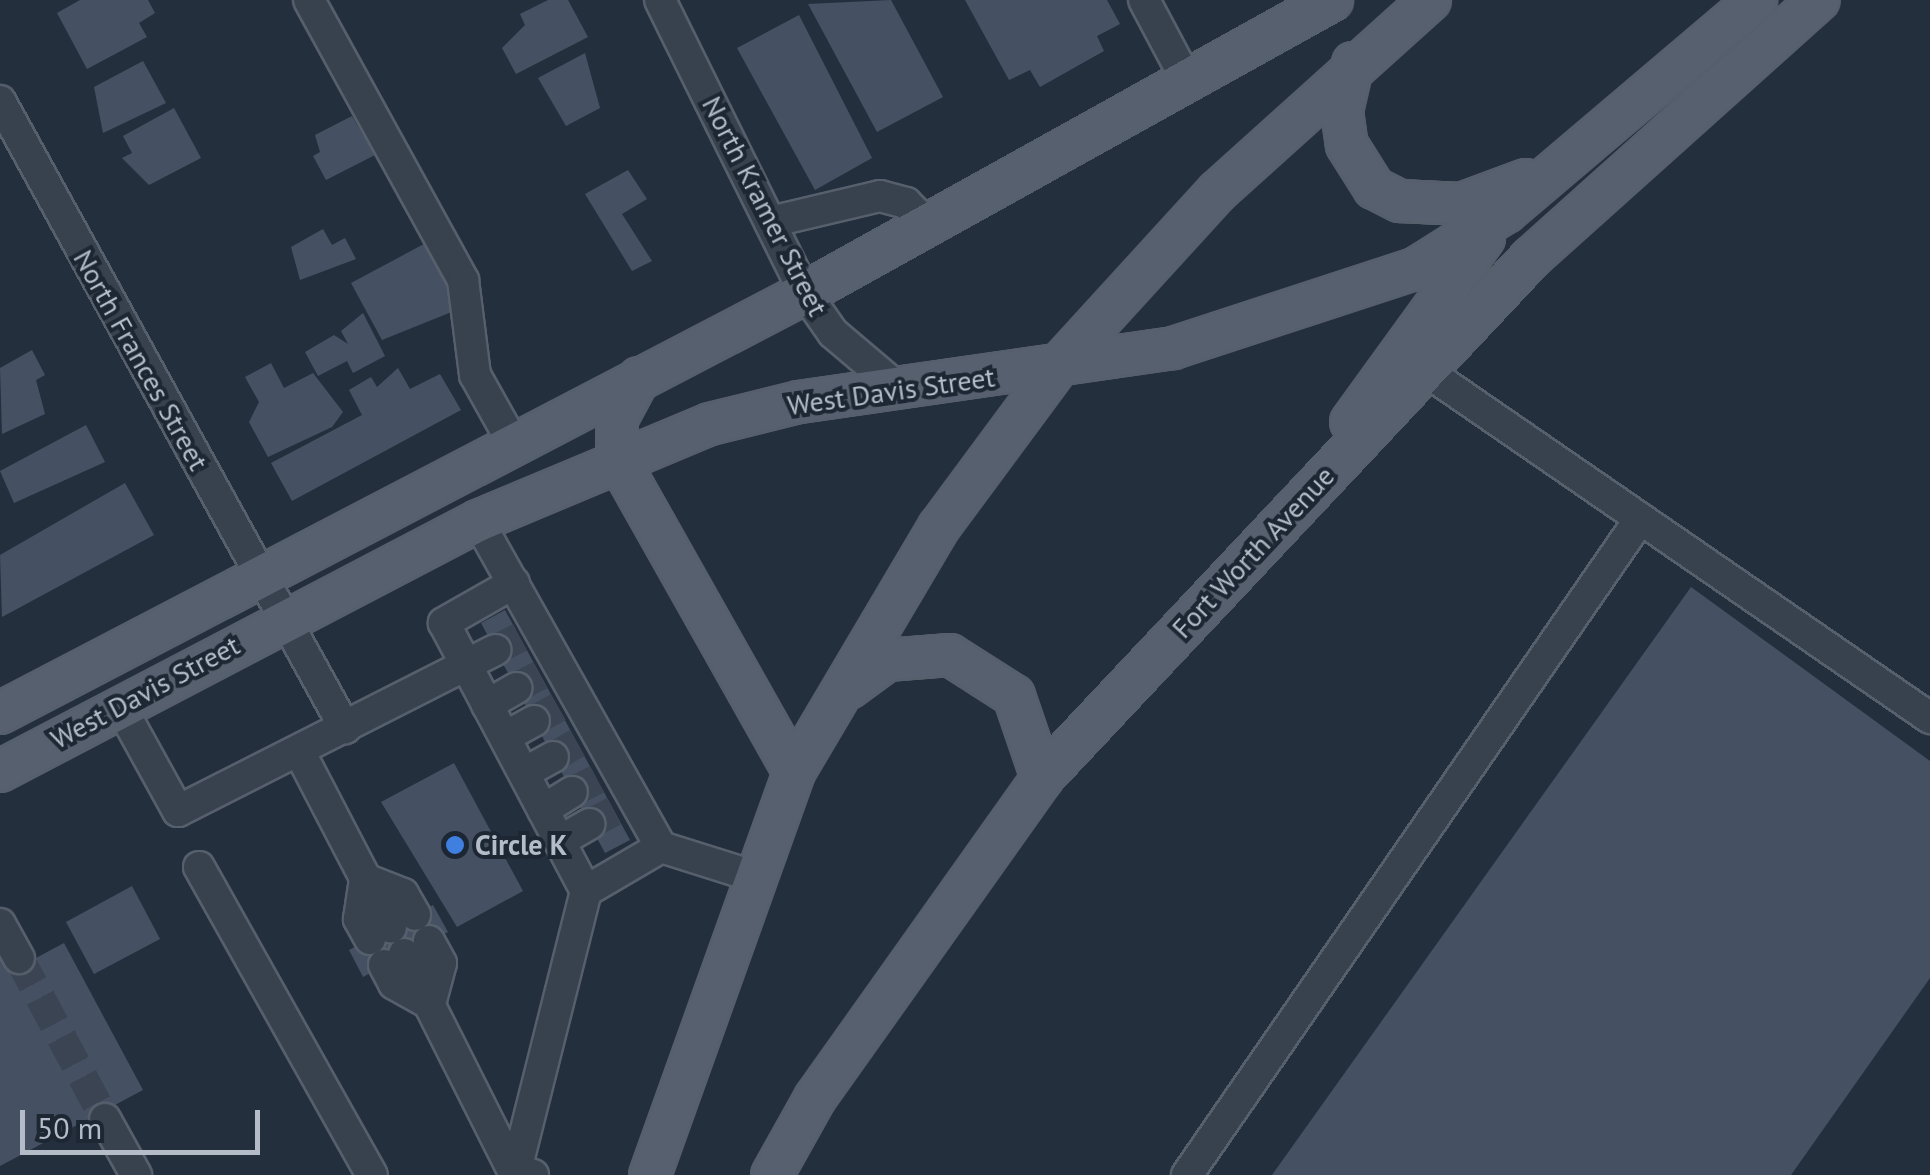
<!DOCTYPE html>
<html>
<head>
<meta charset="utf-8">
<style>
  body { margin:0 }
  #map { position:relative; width:1930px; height:1175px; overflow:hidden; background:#242f3e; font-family:"PT Sans",sans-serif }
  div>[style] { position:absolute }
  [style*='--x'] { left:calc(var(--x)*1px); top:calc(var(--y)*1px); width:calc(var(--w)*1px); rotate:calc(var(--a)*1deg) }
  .building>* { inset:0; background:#455162 }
  .minor-tunnel>* { height:30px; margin-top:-15px; transform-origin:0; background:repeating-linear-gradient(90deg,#3a4453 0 30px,transparent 0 45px) }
  .roads { filter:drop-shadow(2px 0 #565f6c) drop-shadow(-2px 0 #565f6c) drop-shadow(0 2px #565f6c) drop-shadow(0 -2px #565f6c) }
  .minor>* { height:30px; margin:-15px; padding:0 15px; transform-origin:15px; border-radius:15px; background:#38414e }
  .major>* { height:40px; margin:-20px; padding:0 20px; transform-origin:20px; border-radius:20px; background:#56606e }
  .dots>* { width:28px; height:28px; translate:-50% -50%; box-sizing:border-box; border:5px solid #1d2633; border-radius:50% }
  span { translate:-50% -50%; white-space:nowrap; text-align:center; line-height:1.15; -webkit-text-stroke:8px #1d2633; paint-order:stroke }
  .street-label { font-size:28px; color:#b4bcc9 }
  .poi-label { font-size:28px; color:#b4bcc9; font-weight:700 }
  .left { translate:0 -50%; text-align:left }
  .scale { position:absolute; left:20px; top:1110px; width:240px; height:45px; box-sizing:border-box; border:5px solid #b4bcc9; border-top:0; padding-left:12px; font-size:30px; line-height:35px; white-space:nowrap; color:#b4bcc9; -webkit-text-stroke:8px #1d2633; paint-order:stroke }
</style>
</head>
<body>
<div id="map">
  <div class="building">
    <div style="clip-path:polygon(80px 0,148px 0,155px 13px,139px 23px,147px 37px,87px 69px,57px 13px)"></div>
    <div style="clip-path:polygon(548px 0,568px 0,588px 37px,516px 74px,502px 48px,525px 25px,520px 14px)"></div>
    <div style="clip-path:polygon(891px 0,943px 97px,877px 132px,808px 4px)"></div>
    <div style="clip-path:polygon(965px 0,1107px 0,1120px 24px,1097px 36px,1104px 51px,1040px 87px,1030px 70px,1009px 80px)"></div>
    <div style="clip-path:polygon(799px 15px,872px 158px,815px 190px,737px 48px)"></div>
    <div style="clip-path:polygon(585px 53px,600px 108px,566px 126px,538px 78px)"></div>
    <div style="clip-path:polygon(143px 61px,166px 103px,103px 133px,94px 87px)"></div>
    <div style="clip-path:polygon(174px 108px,201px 158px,149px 185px,122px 158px,132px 153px,123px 136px)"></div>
    <div style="clip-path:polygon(352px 116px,375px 155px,326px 180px,313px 156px,320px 152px,315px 135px)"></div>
    <div style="clip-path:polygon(628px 170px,647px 199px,622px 214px,652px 261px,632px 271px,585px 194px)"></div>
    <div style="clip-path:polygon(323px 229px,332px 245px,345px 238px,356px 259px,300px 280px,291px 247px)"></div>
    <div style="clip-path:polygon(424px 244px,459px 309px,382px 340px,351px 283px)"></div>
    <div style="clip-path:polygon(363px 313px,385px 356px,353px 373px,347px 361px,318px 376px,305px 352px,334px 335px,348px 344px,341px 331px)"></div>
    <div style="clip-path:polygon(32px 350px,45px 375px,36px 380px,45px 414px,2px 434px,0 368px)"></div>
    <div style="clip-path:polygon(271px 363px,284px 388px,313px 373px,343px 412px,332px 427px,268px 457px,249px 422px,259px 402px,245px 377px)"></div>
    <div style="clip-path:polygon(398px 368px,410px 389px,440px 374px,461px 410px,292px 501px,271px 463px,362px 415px,349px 390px,371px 377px,377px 387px)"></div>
    <div style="clip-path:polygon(86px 425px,105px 462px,14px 503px,0 471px)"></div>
    <div style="clip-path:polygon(125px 483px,154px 535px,2px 617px,0 555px)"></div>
    <div style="clip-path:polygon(1691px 587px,1930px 761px,1930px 978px,1791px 1175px,1272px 1175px)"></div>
    <div style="clip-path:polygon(505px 610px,630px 840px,605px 853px,481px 623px)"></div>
    <div style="clip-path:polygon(454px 763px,523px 891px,457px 927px,381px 802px)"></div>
    <div style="clip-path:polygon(132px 886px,160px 939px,94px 974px,66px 922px)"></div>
    <div style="clip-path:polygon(433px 905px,448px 932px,363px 977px,349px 950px)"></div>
    <div style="clip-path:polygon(64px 943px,143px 1090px,0 1166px,0 955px,10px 972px)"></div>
  </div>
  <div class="minor-tunnel">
    <div style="--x:495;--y:650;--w:28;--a:-27"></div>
    <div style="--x:516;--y:688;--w:27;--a:-28"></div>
    <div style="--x:534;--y:721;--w:28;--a:-30"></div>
    <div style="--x:553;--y:757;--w:28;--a:-30"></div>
    <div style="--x:572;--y:792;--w:28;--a:-27"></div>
    <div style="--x:590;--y:824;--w:27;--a:-28"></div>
    <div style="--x:19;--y:958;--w:183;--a:61.9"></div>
  </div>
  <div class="roads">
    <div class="minor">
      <div style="--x:309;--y:0;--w:320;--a:61.2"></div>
      <div style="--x:463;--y:280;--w:96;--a:82.8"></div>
      <div style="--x:475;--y:375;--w:78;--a:60.8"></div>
      <div style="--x:660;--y:0;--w:327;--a:63.7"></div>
      <div style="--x:805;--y:293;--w:49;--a:55"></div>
      <div style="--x:833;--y:333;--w:87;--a:40.3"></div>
      <div style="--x:1144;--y:0;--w:89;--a:62"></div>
      <div style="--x:0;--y:101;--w:716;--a:61.18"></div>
      <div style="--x:770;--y:222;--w:113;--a:-13.3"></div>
      <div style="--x:880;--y:196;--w:27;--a:15"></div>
      <div style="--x:906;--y:203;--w:28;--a:45"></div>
      <div style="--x:1423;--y:369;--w:616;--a:34.54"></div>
      <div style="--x:478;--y:521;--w:374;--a:60.7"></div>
      <div style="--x:661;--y:847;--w:96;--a:17.5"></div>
      <div style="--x:514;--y:583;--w:81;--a:150.3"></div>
      <div style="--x:444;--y:623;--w:303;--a:62.1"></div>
      <div style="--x:586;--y:891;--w:287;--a:104.1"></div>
      <div style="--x:516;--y:1169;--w:18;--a:19"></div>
      <div style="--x:487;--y:705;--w:34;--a:-30"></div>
      <div style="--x:120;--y:706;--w:120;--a:61.1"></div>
      <div style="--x:178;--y:811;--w:356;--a:-26.9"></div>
      <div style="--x:505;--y:737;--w:33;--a:-29"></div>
      <div style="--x:299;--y:751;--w:199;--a:62.5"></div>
      <div style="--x:524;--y:773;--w:33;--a:-29"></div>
      <div style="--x:543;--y:810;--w:34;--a:-32"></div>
      <div style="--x:560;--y:841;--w:34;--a:-30"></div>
      <div style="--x:199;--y:867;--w:353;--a:60.7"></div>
      <div style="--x:586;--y:891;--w:87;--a:-30.4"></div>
      <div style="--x:0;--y:924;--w:39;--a:61"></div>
      <div style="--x:370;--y:939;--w:23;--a:-119"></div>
      <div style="--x:359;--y:919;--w:40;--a:-81.5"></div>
      <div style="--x:365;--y:879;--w:41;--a:21.5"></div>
      <div style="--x:403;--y:894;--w:24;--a:60"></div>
      <div style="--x:404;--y:954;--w:247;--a:63.3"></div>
      <div style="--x:384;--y:965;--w:21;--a:62"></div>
      <div style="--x:394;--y:984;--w:41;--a:29.1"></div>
      <div style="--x:430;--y:1004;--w:42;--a:-75"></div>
      <div style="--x:441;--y:963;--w:25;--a:-119"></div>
      <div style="--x:105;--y:1119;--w:64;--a:61"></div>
      <div style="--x:1187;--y:1175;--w:797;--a:-55.37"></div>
    </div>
    <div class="major">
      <div style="--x:1353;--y:63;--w:49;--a:102.9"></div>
      <div style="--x:1342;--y:111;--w:34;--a:82"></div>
      <div style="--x:1347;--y:145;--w:51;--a:57.9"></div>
      <div style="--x:1374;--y:188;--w:29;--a:27"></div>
      <div style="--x:1400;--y:201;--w:61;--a:2.8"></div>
      <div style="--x:1461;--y:204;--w:69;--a:-20.3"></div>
      <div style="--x:639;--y:378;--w:47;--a:118.2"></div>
      <div style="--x:617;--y:419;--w:39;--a:90"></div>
      <div style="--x:617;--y:458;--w:360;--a:60.6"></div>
      <div style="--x:1351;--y:422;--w:227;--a:-54.1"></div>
      <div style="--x:849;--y:688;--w:47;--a:-36.4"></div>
      <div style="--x:887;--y:660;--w:63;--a:-4.5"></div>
      <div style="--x:950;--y:655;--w:76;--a:32.6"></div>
      <div style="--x:1014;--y:696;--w:87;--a:71.1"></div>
      <div style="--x:0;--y:713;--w:908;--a:-27.55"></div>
      <div style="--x:805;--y:293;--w:603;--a:-29.07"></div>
      <div style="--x:0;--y:771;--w:539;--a:-27.61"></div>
      <div style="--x:478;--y:521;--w:251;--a:-22.7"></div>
      <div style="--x:710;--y:424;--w:92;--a:-13.9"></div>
      <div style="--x:799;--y:402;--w:378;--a:-8.2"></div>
      <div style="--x:1173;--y:348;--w:255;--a:-18.1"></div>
      <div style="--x:1415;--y:269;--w:107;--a:-32.1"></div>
      <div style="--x:1506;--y:212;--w:328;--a:-40.3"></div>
      <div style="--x:650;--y:1175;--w:428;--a:-70.3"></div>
      <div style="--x:794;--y:772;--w:285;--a:-59.4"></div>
      <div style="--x:939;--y:527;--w:200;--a:-53.5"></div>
      <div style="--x:1058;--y:366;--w:237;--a:-47.6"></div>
      <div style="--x:1218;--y:191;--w:285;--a:-42"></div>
      <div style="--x:772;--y:1175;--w:88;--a:-60.8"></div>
      <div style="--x:815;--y:1098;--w:392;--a:-54.6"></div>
      <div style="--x:1042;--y:778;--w:715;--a:-46.76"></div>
      <div style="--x:1532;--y:257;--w:385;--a:-41.9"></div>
    </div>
  </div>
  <div class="dots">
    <div style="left:455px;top:845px;background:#3f7fe0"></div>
  </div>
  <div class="street-label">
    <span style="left:765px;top:206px;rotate:63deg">North Kramer Street</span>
    <span style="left:141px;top:360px;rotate:61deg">North Frances Street</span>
    <span style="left:891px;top:391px;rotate:-8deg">West Davis Street</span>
    <span style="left:1253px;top:552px;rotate:-47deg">Fort Worth Avenue</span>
    <span style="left:145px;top:692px;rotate:-28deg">West Davis Street</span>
  </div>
  <div class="poi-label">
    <span class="left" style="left:475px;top:845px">Circle K</span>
  </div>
  <div class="scale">50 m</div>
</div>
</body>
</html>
